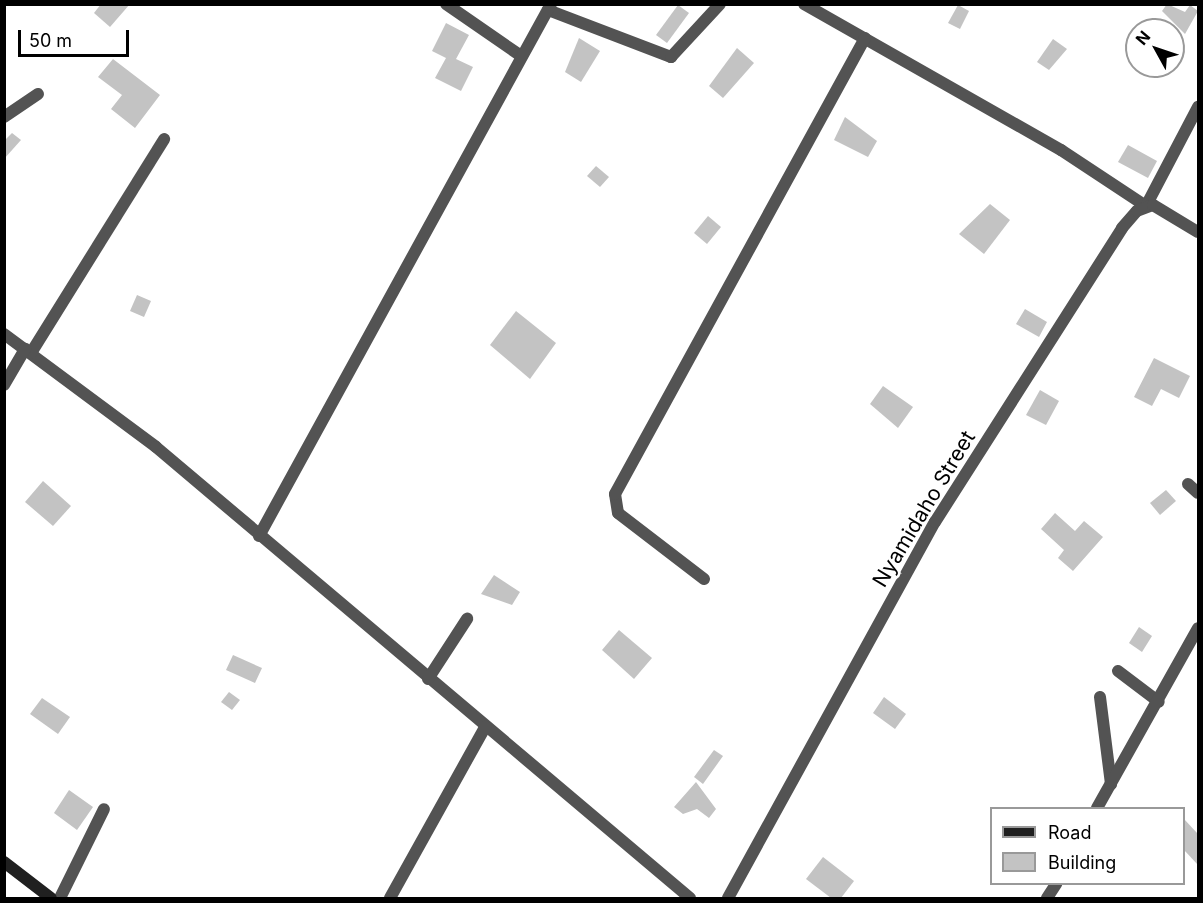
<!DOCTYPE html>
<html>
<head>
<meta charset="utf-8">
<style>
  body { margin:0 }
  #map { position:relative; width:1203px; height:903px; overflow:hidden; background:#fff; font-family:Inter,sans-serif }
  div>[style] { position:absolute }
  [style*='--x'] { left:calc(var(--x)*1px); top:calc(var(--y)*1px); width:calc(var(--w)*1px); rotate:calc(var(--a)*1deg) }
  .building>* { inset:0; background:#c3c3c3 }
  .street>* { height:12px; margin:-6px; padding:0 6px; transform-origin:6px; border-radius:6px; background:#535353 }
  .secondary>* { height:12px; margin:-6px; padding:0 6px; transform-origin:6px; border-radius:6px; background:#202020 }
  span { translate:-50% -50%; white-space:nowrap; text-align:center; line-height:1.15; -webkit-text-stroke:5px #fff; paint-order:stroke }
  .street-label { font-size:21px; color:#000 }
  .frame { position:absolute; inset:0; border:6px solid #000; pointer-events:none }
  .legend { position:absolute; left:990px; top:807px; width:195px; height:78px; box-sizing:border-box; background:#fff; border:2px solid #999; margin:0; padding:8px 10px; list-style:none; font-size:18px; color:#000 }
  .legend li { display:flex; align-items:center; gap:12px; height:30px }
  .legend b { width:30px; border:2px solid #999 }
  .north { position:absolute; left:1125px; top:18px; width:60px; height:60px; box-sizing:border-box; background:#fff; border:2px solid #999; border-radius:50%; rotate:310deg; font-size:16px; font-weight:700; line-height:24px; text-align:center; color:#000 }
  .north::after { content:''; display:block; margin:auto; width:21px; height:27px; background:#000; clip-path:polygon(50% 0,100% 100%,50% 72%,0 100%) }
  .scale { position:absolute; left:18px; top:30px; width:111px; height:27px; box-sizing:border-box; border:3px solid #000; border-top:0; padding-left:8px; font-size:18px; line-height:21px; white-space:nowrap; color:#000; -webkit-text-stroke:4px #fff; paint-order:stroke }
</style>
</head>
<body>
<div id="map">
  <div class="building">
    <div style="clip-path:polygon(101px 4px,130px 4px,110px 27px,94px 13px)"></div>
    <div style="clip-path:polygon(1167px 4px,1185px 12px,1190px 5px,1198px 11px,1185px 34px,1162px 11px)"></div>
    <div style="clip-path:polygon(678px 5px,689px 13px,667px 43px,656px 35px)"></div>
    <div style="clip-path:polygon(958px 5px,969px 11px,960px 29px,948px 23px)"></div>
    <div style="clip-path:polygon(446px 23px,469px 35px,456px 59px,473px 67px,461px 91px,435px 78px,446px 58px,432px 51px)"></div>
    <div style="clip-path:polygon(579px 38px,600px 51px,581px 82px,565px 72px)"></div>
    <div style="clip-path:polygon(1053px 39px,1067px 49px,1049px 70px,1037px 62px)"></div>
    <div style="clip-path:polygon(737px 48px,754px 63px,723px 98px,709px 86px)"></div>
    <div style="clip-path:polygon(113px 59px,160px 95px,135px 128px,111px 109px,122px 95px,98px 77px)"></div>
    <div style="clip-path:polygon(845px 117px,877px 141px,868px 157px,834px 140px)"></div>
    <div style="clip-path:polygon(12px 133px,21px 140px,4px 159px,4px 141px)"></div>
    <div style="clip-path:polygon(1128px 145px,1157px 161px,1148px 178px,1118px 162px)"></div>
    <div style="clip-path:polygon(596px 166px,609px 177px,600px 187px,587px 176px)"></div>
    <div style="clip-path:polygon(990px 204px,1010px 220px,984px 254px,959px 234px)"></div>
    <div style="clip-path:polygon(708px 216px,721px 227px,707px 244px,694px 233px)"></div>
    <div style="clip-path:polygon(137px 295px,151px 301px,144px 317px,130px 311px)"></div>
    <div style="clip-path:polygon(1025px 309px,1047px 322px,1039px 337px,1016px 324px)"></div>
    <div style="clip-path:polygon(516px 311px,556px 343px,530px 379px,490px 345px)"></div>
    <div style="clip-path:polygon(1154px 358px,1190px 376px,1179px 398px,1161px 389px,1152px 406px,1134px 397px)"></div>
    <div style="clip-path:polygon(883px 386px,913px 407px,898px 428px,870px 404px)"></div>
    <div style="clip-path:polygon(1040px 390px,1059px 401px,1046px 425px,1026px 415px)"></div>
    <div style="clip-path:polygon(43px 481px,71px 506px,53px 526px,25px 502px)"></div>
    <div style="clip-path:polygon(1166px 490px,1176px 501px,1160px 515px,1150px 503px)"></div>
    <div style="clip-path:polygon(1055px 513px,1075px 531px,1084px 521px,1103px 537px,1073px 571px,1058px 558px,1064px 550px,1041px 529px)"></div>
    <div style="clip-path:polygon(494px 575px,520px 592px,512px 605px,481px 594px)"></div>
    <div style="clip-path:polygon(1139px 627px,1152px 636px,1142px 652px,1129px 643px)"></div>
    <div style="clip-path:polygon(619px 630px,652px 658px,634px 679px,602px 650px)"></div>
    <div style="clip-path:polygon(233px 655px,262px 668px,255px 683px,226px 670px)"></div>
    <div style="clip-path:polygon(229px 692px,240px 700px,232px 710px,221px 702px)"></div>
    <div style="clip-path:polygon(884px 697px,906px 714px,895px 729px,873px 713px)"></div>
    <div style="clip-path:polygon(42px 698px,70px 717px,58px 734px,30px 714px)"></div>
    <div style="clip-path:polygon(714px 750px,723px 756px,703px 784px,694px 777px)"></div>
    <div style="clip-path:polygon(696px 782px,716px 809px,709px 818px,697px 809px,683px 814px,674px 807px)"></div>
    <div style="clip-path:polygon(69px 790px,93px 807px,77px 830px,54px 813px)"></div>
    <div style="clip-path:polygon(1184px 819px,1198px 834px,1198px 865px,1184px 850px)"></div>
    <div style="clip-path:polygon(823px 857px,854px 881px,841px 898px,831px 898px,806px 879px)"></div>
  </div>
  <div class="street">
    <div style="--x:446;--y:4;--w:91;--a:34.7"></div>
    <div style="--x:804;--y:4;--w:296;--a:29.6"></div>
    <div style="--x:1061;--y:150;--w:102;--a:33.4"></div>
    <div style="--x:1146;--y:206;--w:112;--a:-62.3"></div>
    <div style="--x:548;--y:10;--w:132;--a:20.9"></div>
    <div style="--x:671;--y:57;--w:72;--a:-47.2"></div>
    <div style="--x:4;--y:117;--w:41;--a:-34.1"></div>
    <div style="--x:4;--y:334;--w:189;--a:36.6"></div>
    <div style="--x:156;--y:447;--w:699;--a:40.18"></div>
    <div style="--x:31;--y:353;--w:252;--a:-58.1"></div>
    <div style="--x:4;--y:385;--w:42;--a:-59.7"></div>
    <div style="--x:1188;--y:484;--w:13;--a:42"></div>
    <div style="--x:259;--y:536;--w:607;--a:-61.24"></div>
    <div style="--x:704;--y:579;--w:108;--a:-142.5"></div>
    <div style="--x:618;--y:513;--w:19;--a:-99"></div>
    <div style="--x:615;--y:494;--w:520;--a:-61.27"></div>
    <div style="--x:1118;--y:671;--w:51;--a:37.1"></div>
    <div style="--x:428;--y:679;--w:72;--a:-57"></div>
    <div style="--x:1100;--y:697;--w:88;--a:82.8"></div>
    <div style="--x:1097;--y:808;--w:206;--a:-60.7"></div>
    <div style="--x:60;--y:898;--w:99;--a:-63.7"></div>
    <div style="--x:390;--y:898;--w:196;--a:-60.9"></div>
    <div style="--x:728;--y:898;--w:429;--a:-61.2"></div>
    <div style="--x:935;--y:522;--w:348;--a:-57.5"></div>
    <div style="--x:1122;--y:228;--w:23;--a:-49"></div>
    <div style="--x:1137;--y:211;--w:17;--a:-21"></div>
    <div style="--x:1153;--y:205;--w:52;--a:31"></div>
    <div style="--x:1047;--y:898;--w:17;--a:-57"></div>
  </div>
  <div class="secondary">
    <div style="--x:4;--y:862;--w:59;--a:37.5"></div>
  </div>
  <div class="street-label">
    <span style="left:924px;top:509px;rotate:-59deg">Nyamidaho Street</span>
  </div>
  <div class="frame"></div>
  <ul class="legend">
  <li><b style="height:8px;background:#202020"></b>Road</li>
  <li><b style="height:16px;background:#c3c3c3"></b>Building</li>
  </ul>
  <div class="north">N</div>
  <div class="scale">50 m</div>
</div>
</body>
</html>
